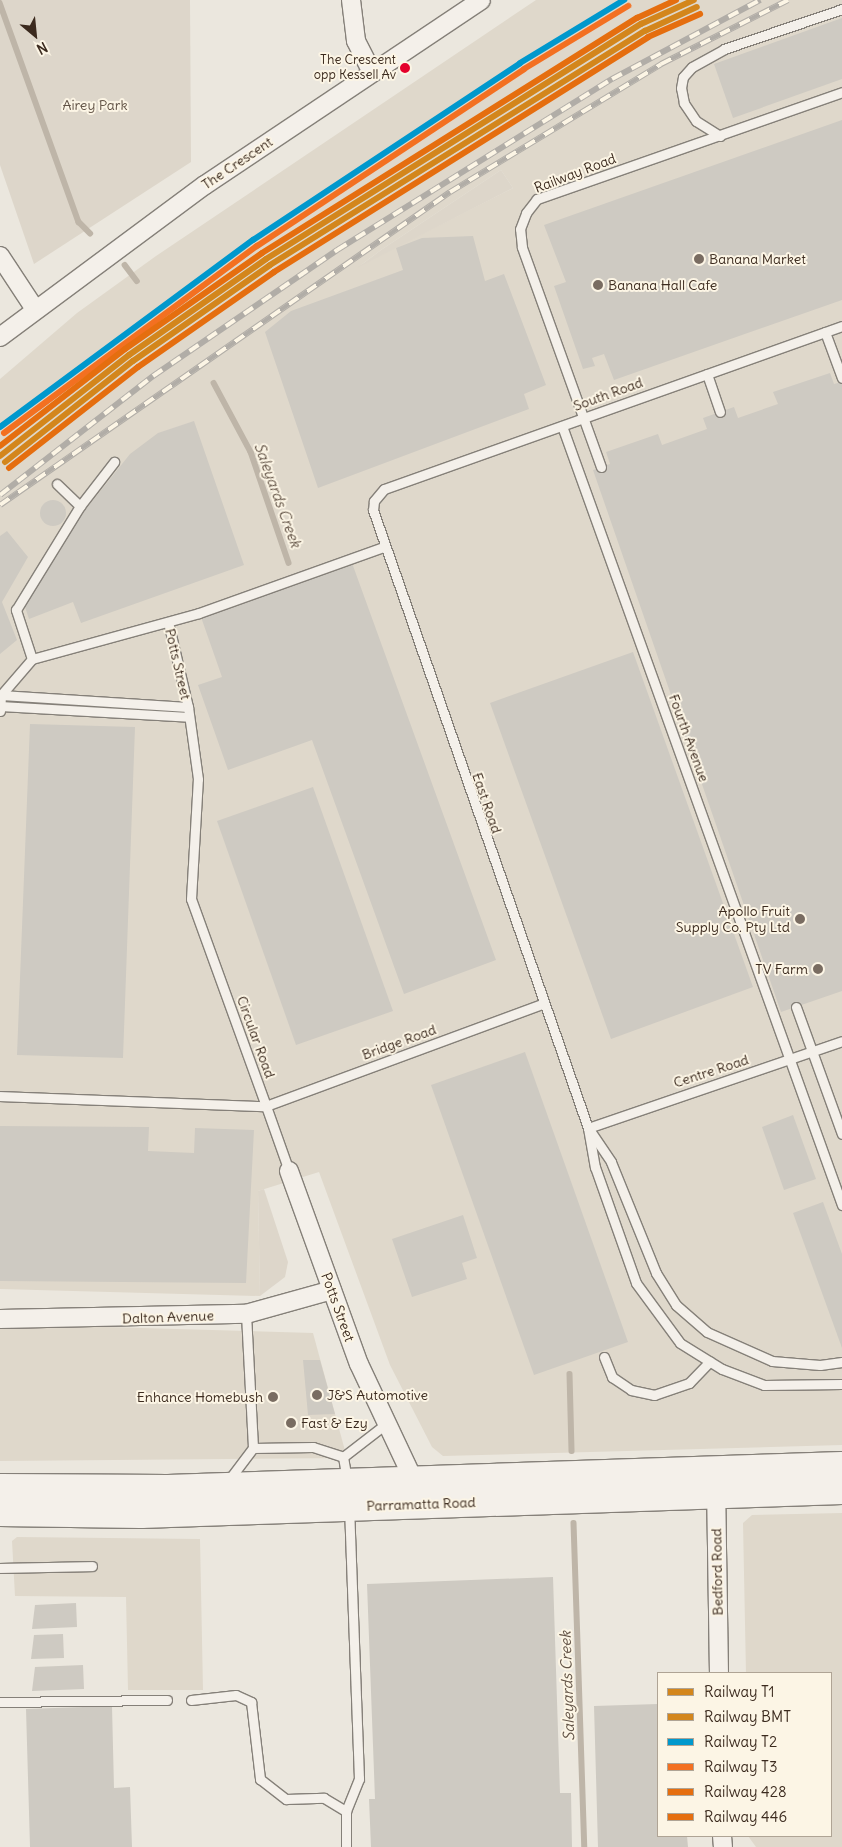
<!DOCTYPE html>
<html>
<head>
<meta charset="utf-8">
<style>
  body { margin:0 }
  #map { position:relative; width:842px; height:1847px; overflow:hidden; background:#ebe7de; font-family:Delius,sans-serif }
  div>[style] { position:absolute }
  [style*='--x'] { left:calc(var(--x)*1px); top:calc(var(--y)*1px); width:calc(var(--w)*1px); rotate:calc(var(--a)*1deg) }
  .built>* { inset:0; background:#dfd8cb }
  .green>* { inset:0; background:#ddd6ca }
  .stream>* { height:5.5px; margin:-2.75px; padding:0 2.75px; transform-origin:2.75px; border-radius:2.75px; background:#beb5a8 }
  .building>* { inset:0; background:#cecac2 }
  .round { border-radius:50% }
  .roads { filter:drop-shadow(1px 0 #858079) drop-shadow(-1px 0 #858079) drop-shadow(0 1px #858079) drop-shadow(0 -1px #858079) }
  .service>* { height:9px; margin:-4.5px; padding:0 4.5px; transform-origin:4.5px; border-radius:4.5px; background:#f4f0ea }
  .minor>* { height:18px; margin:-9px; padding:0 9px; transform-origin:9px; border-radius:9px; background:#f4f0ea }
  .trunk>* { height:28px; margin:-14px; padding:0 14px; transform-origin:14px; border-radius:14px; background:#f4f0ea }
  .rail>* { height:5.5px; margin-top:-2.75px; transform-origin:0; background:repeating-linear-gradient(90deg,#fcf5e5 0 11px,#b1ada7 0 22px); box-sizing:border-box; border-block:1px solid #b1ada7 }
  .rail-1>* { height:6px; margin:-3px; padding:0 3px; transform-origin:3px; border-radius:3px; background:#d3861c }
  .rail-2>* { height:6px; margin:-3px; padding:0 3px; transform-origin:3px; border-radius:3px; background:#d3861c }
  .rail-3>* { height:6px; margin:-3px; padding:0 3px; transform-origin:3px; border-radius:3px; background:#0098cd }
  .rail-4>* { height:6px; margin:-3px; padding:0 3px; transform-origin:3px; border-radius:3px; background:#f37021 }
  .rail-5>* { height:6px; margin:-3px; padding:0 3px; transform-origin:3px; border-radius:3px; background:#e56e0f }
  .rail-6>* { height:6px; margin:-3px; padding:0 3px; transform-origin:3px; border-radius:3px; background:#e56e0f }
  .dots>* { width:14px; height:14px; translate:-50% -50%; box-sizing:border-box; border:2px solid #fcf5e5; border-radius:50% }
  span { translate:-50% -50%; white-space:nowrap; text-align:center; line-height:1.15; -webkit-text-stroke:4px #fcf5e5; paint-order:stroke }
  .bus-label { font-size:13px; color:#3b2a1e }
  .right { translate:-100% -50%; text-align:right }
  .park-label { font-size:14px; color:#615245 }
  .street-label { font-size:14px; color:#3b2a1e }
  .poi-label { font-size:14px; color:#3b2a1e }
  .left { translate:0 -50%; text-align:left }
  .water-label { font-size:15px; color:#625346; font-style:italic }
  .legend { position:absolute; left:657px; top:1672px; width:175px; height:165px; box-sizing:border-box; background:#fcf5e5; border:1px solid #afa495; margin:0; padding:6px 9px; list-style:none; font-size:15px; color:#3b2a1e }
  .legend li { display:flex; align-items:center; gap:10px; height:25px }
  .legend b { width:25px; border:1px solid #afa495 }
  .north { position:absolute; left:10px; top:10px; width:50px; height:50px; -webkit-text-stroke:4px #fcf5e5; paint-order:stroke; rotate:152deg; font-size:14px; font-weight:700; line-height:20px; text-align:center; color:#3b2a1e }
  .north::after { content:''; display:block; margin:auto; width:18px; height:22px; background:#3b2a1e; clip-path:polygon(50% 0,100% 100%,50% 72%,0 100%) }
</style>
</head>
<body>
<div id="map">
  <div class="built">
    <div style="clip-path:polygon(evenodd,536px 0,842px 0,842px 1445px,443px 1456px,432px 1447px,390px 1365px,319px 1172px,258px 1191px,260px 1296px,0 1289px,0 379px,77px 313px,156px 256px,536px 0,501px 170px,513px 188px,361px 265px,381px 250px,501px 170px)"></div>
    <div style="clip-path:polygon(0 1324px,313px 1333px,347px 1458px,0 1461px)"></div>
    <div style="clip-path:polygon(842px 1513px,842px 1847px,756px 1847px,748px 1836px,831px 1836px,831px 1673px,746px 1673px,743px 1523px,752px 1515px)"></div>
    <div style="clip-path:polygon(17px 1537px,200px 1539px,203px 1690px,128px 1690px,126px 1597px,15px 1596px,12px 1541px)"></div>
  </div>
  <div class="green">
    <div style="clip-path:polygon(0 0,190px 0,191px 162px,34px 264px,0 165px)"></div>
    <div style="clip-path:polygon(501px 170px,513px 188px,357px 268px,381px 250px)"></div>
    <div style="clip-path:polygon(264px 1189px,288px 1262px,285px 1277px,260px 1296px,258px 1191px)"></div>
  </div>
  <div class="stream">
    <div style="--x:0;--y:3;--w:233;--a:70.2"></div>
    <div style="--x:79;--y:222;--w:16;--a:45"></div>
    <div style="--x:125;--y:265;--w:20;--a:53"></div>
    <div style="--x:214;--y:383;--w:78;--a:61.8"></div>
    <div style="--x:251;--y:452;--w:117;--a:71.1"></div>
    <div style="--x:570;--y:1374;--w:77;--a:88.5"></div>
    <div style="--x:574;--y:1523;--w:324;--a:88.1"></div>
  </div>
  <div class="building">
    <div style="clip-path:polygon(842px 18px,842px 79px,733px 118px,714px 64px)"></div>
    <div style="clip-path:polygon(842px 120px,842px 300px,614px 380px,604px 354px,592px 358px,595px 366px,583px 369px,554px 286px,566px 282px,544px 225px)"></div>
    <div style="clip-path:polygon(473px 236px,485px 281px,504px 274px,546px 385px,524px 394px,529px 409px,318px 488px,265px 332px,291px 311px,403px 270px,396px 248px,422px 238px)"></div>
    <div style="clip-path:polygon(830px 373px,834px 384px,842px 382px,842px 991px,781px 1012px,593px 470px,610px 464px,606px 452px,658px 434px,662px 445px,707px 429px,703px 418px,734px 407px,738px 418px,778px 404px,773px 392px)"></div>
    <div style="clip-path:polygon(194px 421px,244px 565px,81px 623px,73px 602px,29px 619px,23px 601px,54px 549px,130px 454px,158px 433px)"></div>
    <div class="round" style="left:40px;top:500px;width:26px;height:26px"></div>
    <div style="clip-path:polygon(7px 531px,28px 557px,2px 602px,17px 640px,0 654px,0 536px)"></div>
    <div style="clip-path:polygon(352px 563px,496px 960px,404px 994px,312px 740px,228px 770px,198px 685px,222px 677px,201px 617px)"></div>
    <div style="clip-path:polygon(633px 652px,753px 987px,611px 1039px,490px 703px)"></div>
    <div style="clip-path:polygon(30px 724px,135px 727px,123px 1058px,17px 1055px)"></div>
    <div style="clip-path:polygon(313px 787px,393px 1011px,296px 1045px,217px 821px)"></div>
    <div style="clip-path:polygon(525px 1052px,628px 1342px,534px 1375px,431px 1085px)"></div>
    <div style="clip-path:polygon(793px 1115px,816px 1179px,784px 1190px,762px 1127px)"></div>
    <div style="clip-path:polygon(0 1126px,149px 1127px,148px 1151px,194px 1153px,195px 1128px,254px 1130px,246px 1283px,0 1281px)"></div>
    <div style="clip-path:polygon(823px 1202px,842px 1254px,842px 1348px,793px 1213px)"></div>
    <div style="clip-path:polygon(463px 1215px,477px 1258px,462px 1263px,467px 1279px,412px 1297px,392px 1239px)"></div>
    <div style="clip-path:polygon(303px 1360px,320px 1360px,335px 1414px,308px 1415px)"></div>
    <div style="clip-path:polygon(553px 1577px,560px 1793px,571px 1793px,572px 1847px,371px 1847px,369px 1799px,375px 1799px,367px 1584px)"></div>
    <div style="clip-path:polygon(76px 1603px,77px 1627px,32px 1629px,35px 1605px)"></div>
    <div style="clip-path:polygon(63px 1634px,64px 1658px,31px 1659px,34px 1635px)"></div>
    <div style="clip-path:polygon(83px 1665px,84px 1689px,32px 1691px,35px 1667px)"></div>
    <div style="clip-path:polygon(658px 1704px,658px 1836px,687px 1836px,688px 1847px,598px 1847px,594px 1706px)"></div>
    <div style="clip-path:polygon(112px 1706px,114px 1788px,130px 1787px,132px 1847px,30px 1847px,26px 1709px)"></div>
  </div>
  <div class="roads">
    <div class="service">
      <div style="--x:720;--y:136;--w:28;--a:-148"></div>
      <div style="--x:696;--y:121;--w:22;--a:-124"></div>
      <div style="--x:684;--y:103;--w:15;--a:-101"></div>
      <div style="--x:681;--y:88;--w:11;--a:-80"></div>
      <div style="--x:683;--y:77;--w:13;--a:-48"></div>
      <div style="--x:692;--y:67;--w:37;--a:-29"></div>
      <div style="--x:724;--y:49;--w:125;--a:-18.7"></div>
      <div style="--x:842;--y:326;--w:486;--a:160.4"></div>
      <div style="--x:384;--y:489;--w:16;--a:130"></div>
      <div style="--x:374;--y:501;--w:9;--a:96"></div>
      <div style="--x:373;--y:510;--w:654;--a:70.82"></div>
      <div style="--x:588;--y:1128;--w:40;--a:80"></div>
      <div style="--x:595;--y:1167;--w:123;--a:70.5"></div>
      <div style="--x:636;--y:1283;--w:74;--a:53.7"></div>
      <div style="--x:680;--y:1343;--w:49;--a:31.8"></div>
      <div style="--x:722;--y:1369;--w:45;--a:20.9"></div>
      <div style="--x:764;--y:1385;--w:78;--a:-0.7"></div>
      <div style="--x:825;--y:332;--w:49;--a:69.7"></div>
      <div style="--x:707;--y:374;--w:40;--a:71.1"></div>
      <div style="--x:562;--y:426;--w:828;--a:70.23"></div>
      <div style="--x:601;--y:467;--w:234;--a:-109.8"></div>
      <div style="--x:522;--y:247;--w:18;--a:-96"></div>
      <div style="--x:520;--y:229;--w:17;--a:-69"></div>
      <div style="--x:526;--y:213;--w:18;--a:-52"></div>
      <div style="--x:537;--y:199;--w:323;--a:-19.3"></div>
      <div style="--x:57;--y:484;--w:32;--a:44"></div>
      <div style="--x:32;--y:659;--w:173;--a:-15.4"></div>
      <div style="--x:199;--y:613;--w:195;--a:-19.7"></div>
      <div style="--x:1;--y:695;--w:48;--a:-49.3"></div>
      <div style="--x:32;--y:659;--w:52;--a:-108.1"></div>
      <div style="--x:16;--y:610;--w:122;--a:-58.4"></div>
      <div style="--x:80;--y:506;--w:56;--a:-52.3"></div>
      <div style="--x:0;--y:706;--w:189;--a:3.3"></div>
      <div style="--x:0;--y:711;--w:16;--a:-86"></div>
      <div style="--x:1;--y:695;--w:187;--a:3.7"></div>
      <div style="--x:796;--y:1007;--w:135;--a:70.1"></div>
      <div style="--x:0;--y:1096;--w:266;--a:2.2"></div>
      <div style="--x:266;--y:1106;--w:220;--a:-109.9"></div>
      <div style="--x:191;--y:899;--w:120;--a:-86.7"></div>
      <div style="--x:198;--y:779;--w:73;--a:-97.9"></div>
      <div style="--x:188;--y:707;--w:87;--a:-103.2"></div>
      <div style="--x:588;--y:1128;--w:268;--a:-18.9"></div>
      <div style="--x:591;--y:1132;--w:36;--a:56"></div>
      <div style="--x:611;--y:1162;--w:120;--a:67.9"></div>
      <div style="--x:656;--y:1273;--w:38;--a:58"></div>
      <div style="--x:676;--y:1305;--w:41;--a:41.1"></div>
      <div style="--x:707;--y:1332;--w:71;--a:24"></div>
      <div style="--x:772;--y:1361;--w:48;--a:4.8"></div>
      <div style="--x:820;--y:1365;--w:22;--a:-8"></div>
      <div style="--x:289;--y:1171;--w:69;--a:-109.5"></div>
      <div style="--x:266;--y:1106;--w:294;--a:-20.3"></div>
      <div style="--x:246;--y:1314;--w:134;--a:87"></div>
      <div style="--x:604;--y:1357;--w:22;--a:68"></div>
      <div style="--x:612;--y:1377;--w:23;--a:34"></div>
      <div style="--x:631;--y:1390;--w:24;--a:12"></div>
      <div style="--x:654;--y:1395;--w:37;--a:-19"></div>
      <div style="--x:689;--y:1383;--w:30;--a:-46"></div>
      <div style="--x:343;--y:1457;--w:56;--a:-37.7"></div>
      <div style="--x:228;--y:1481;--w:41;--a:-52.9"></div>
      <div style="--x:253;--y:1448;--w:60;--a:-1"></div>
      <div style="--x:313;--y:1447;--w:32;--a:18"></div>
      <div style="--x:343;--y:1457;--w:22;--a:80"></div>
      <div style="--x:0;--y:1568;--w:92;--a:-1.2"></div>
      <div style="--x:191;--y:1700;--w:45;--a:-6.3"></div>
      <div style="--x:236;--y:1695;--w:17;--a:25"></div>
      <div style="--x:251;--y:1702;--w:78;--a:83.3"></div>
      <div style="--x:260;--y:1779;--w:33;--a:38"></div>
      <div style="--x:286;--y:1799;--w:38;--a:-2"></div>
      <div style="--x:324;--y:1798;--w:26;--a:31"></div>
      <div style="--x:0;--y:1702;--w:167;--a:-0.7"></div>
      <div style="--x:346;--y:1847;--w:36;--a:-90"></div>
      <div style="--x:346;--y:1811;--w:35;--a:-68"></div>
      <div style="--x:359;--y:1779;--w:270;--a:-92.1"></div>
    </div>
    <div class="minor">
      <div style="--x:351;--y:0;--w:41;--a:83"></div>
      <div style="--x:356;--y:41;--w:35;--a:63"></div>
      <div style="--x:0;--y:256;--w:64;--a:56.6"></div>
      <div style="--x:0;--y:337;--w:255;--a:-36.6"></div>
      <div style="--x:205;--y:185;--w:332;--a:-33.8"></div>
      <div style="--x:289;--y:1171;--w:205;--a:70.1"></div>
      <div style="--x:359;--y:1364;--w:129;--a:64.8"></div>
      <div style="--x:414;--y:1481;--w:8;--a:90"></div>
      <div style="--x:0;--y:1319;--w:246;--a:-1.2"></div>
      <div style="--x:246;--y:1314;--w:89;--a:-15.6"></div>
      <div style="--x:716;--y:1484;--w:189;--a:89.1"></div>
      <div style="--x:722;--y:1836;--w:11;--a:85"></div>
    </div>
    <div class="trunk">
      <div style="--x:0;--y:1488;--w:168;--a:0.3"></div>
      <div style="--x:168;--y:1489;--w:674;--a:-1.95"></div>
      <div style="--x:0;--y:1512;--w:141;--a:0.8"></div>
      <div style="--x:141;--y:1514;--w:701;--a:-1.96"></div>
    </div>
  </div>
  <div class="rail">
    <div style="--x:0;--y:495;--w:194;--a:-37.9"></div>
    <div style="--x:153;--y:376;--w:223;--a:-34.4"></div>
    <div style="--x:337;--y:250;--w:324;--a:-31.9"></div>
    <div style="--x:612;--y:79;--w:168;--a:-28.1"></div>
    <div style="--x:0;--y:505;--w:548;--a:-34.82"></div>
    <div style="--x:450;--y:192;--w:247;--a:-31.2"></div>
    <div style="--x:661;--y:64;--w:142;--a:-26.7"></div>
  </div>
  <div class="rail-1">
    <div style="--x:0;--y:456;--w:164;--a:-38.1"></div>
    <div style="--x:129;--y:355;--w:167;--a:-35"></div>
    <div style="--x:266;--y:259;--w:443;--a:-32.1"></div>
    <div style="--x:641;--y:24;--w:58;--a:-24.4"></div>
  </div>
  <div class="rail-2">
    <div style="--x:5;--y:462;--w:163;--a:-38.3"></div>
    <div style="--x:133;--y:361;--w:167;--a:-35"></div>
    <div style="--x:270;--y:265;--w:442;--a:-32"></div>
    <div style="--x:645;--y:31;--w:57;--a:-24.8"></div>
  </div>
  <div class="rail-3">
    <div style="--x:0;--y:427;--w:315;--a:-36.5"></div>
    <div style="--x:253;--y:240;--w:320;--a:-33.5"></div>
    <div style="--x:520;--y:63;--w:122;--a:-31.2"></div>
  </div>
  <div class="rail-4">
    <div style="--x:4;--y:433;--w:315;--a:-36.5"></div>
    <div style="--x:257;--y:246;--w:320;--a:-33.5"></div>
    <div style="--x:524;--y:69;--w:122;--a:-31.2"></div>
  </div>
  <div class="rail-5">
    <div style="--x:0;--y:446;--w:158;--a:-37.8"></div>
    <div style="--x:125;--y:349;--w:167;--a:-35"></div>
    <div style="--x:262;--y:253;--w:443;--a:-32.1"></div>
    <div style="--x:637;--y:18;--w:43;--a:-24.8"></div>
  </div>
  <div class="rail-6">
    <div style="--x:9;--y:468;--w:164;--a:-38.1"></div>
    <div style="--x:138;--y:367;--w:166;--a:-34.9"></div>
    <div style="--x:274;--y:272;--w:442;--a:-32.1"></div>
    <div style="--x:648;--y:37;--w:57;--a:-23.9"></div>
  </div>
  <div class="dots">
    <div style="left:405px;top:68px;background:#e4002b"></div>
    <div style="left:699px;top:259px;background:#796c61"></div>
    <div style="left:598px;top:285px;background:#796c61"></div>
    <div style="left:800px;top:919px;background:#796c61"></div>
    <div style="left:818px;top:969px;background:#796c61"></div>
    <div style="left:317px;top:1395px;background:#796c61"></div>
    <div style="left:273px;top:1397px;background:#796c61"></div>
    <div style="left:291px;top:1423px;background:#796c61"></div>
  </div>
  <div class="bus-label">
    <span class="right" style="left:396px;top:68px">The Crescent<br>opp Kessell Av</span>
  </div>
  <div class="park-label">
    <span style="left:95px;top:105px">Airey Park</span>
  </div>
  <div class="street-label">
    <span style="left:237px;top:163px;rotate:-34deg">The Crescent</span>
    <span style="left:575px;top:173px;rotate:-21deg">Railway Road</span>
    <span style="left:608px;top:394px;rotate:-20deg">South Road</span>
    <span style="left:178px;top:664px;rotate:77deg">Potts Street</span>
    <span style="left:689px;top:738px;rotate:70deg">Fourth Avenue</span>
    <span style="left:487px;top:803px;rotate:71deg">East Road</span>
    <span style="left:256px;top:1037px;rotate:70deg">Circular Road</span>
    <span style="left:399px;top:1042px;rotate:-20deg">Bridge Road</span>
    <span style="left:711px;top:1071px;rotate:-18deg">Centre Road</span>
    <span style="left:338px;top:1307px;rotate:70deg">Potts Street</span>
    <span style="left:168px;top:1317px;rotate:-2deg">Dalton Avenue</span>
    <span style="left:421px;top:1504px;rotate:-2deg">Parramatta Road</span>
    <span style="left:717px;top:1572px;rotate:-91deg">Bedford Road</span>
  </div>
  <div class="poi-label">
    <span class="left" style="left:709px;top:259px">Banana Market</span>
    <span class="left" style="left:608px;top:285px">Banana Hall Cafe</span>
    <span class="right" style="left:790px;top:919px">Apollo Fruit<br>Supply Co. Pty Ltd</span>
    <span class="right" style="left:808px;top:969px">TV Farm</span>
    <span class="left" style="left:327px;top:1395px">J&amp;S Automotive</span>
    <span class="right" style="left:263px;top:1397px">Enhance Homebush</span>
    <span class="left" style="left:301px;top:1423px">Fast &amp; Ezy</span>
  </div>
  <div class="water-label">
    <span style="left:278px;top:495px;rotate:70deg">Saleyards Creek</span>
    <span style="left:567px;top:1686px;rotate:-92deg">Saleyards Creek</span>
  </div>
  <ul class="legend">
  <li><b style="height:6px;background:#d3861c"></b>Railway T1</li>
  <li><b style="height:6px;background:#d3861c"></b>Railway BMT</li>
  <li><b style="height:6px;background:#0098cd"></b>Railway T2</li>
  <li><b style="height:6px;background:#f37021"></b>Railway T3</li>
  <li><b style="height:6px;background:#e56e0f"></b>Railway 428</li>
  <li><b style="height:6px;background:#e56e0f"></b>Railway 446</li>
  </ul>
  <div class="north">N</div>
</div>
</body>
</html>
